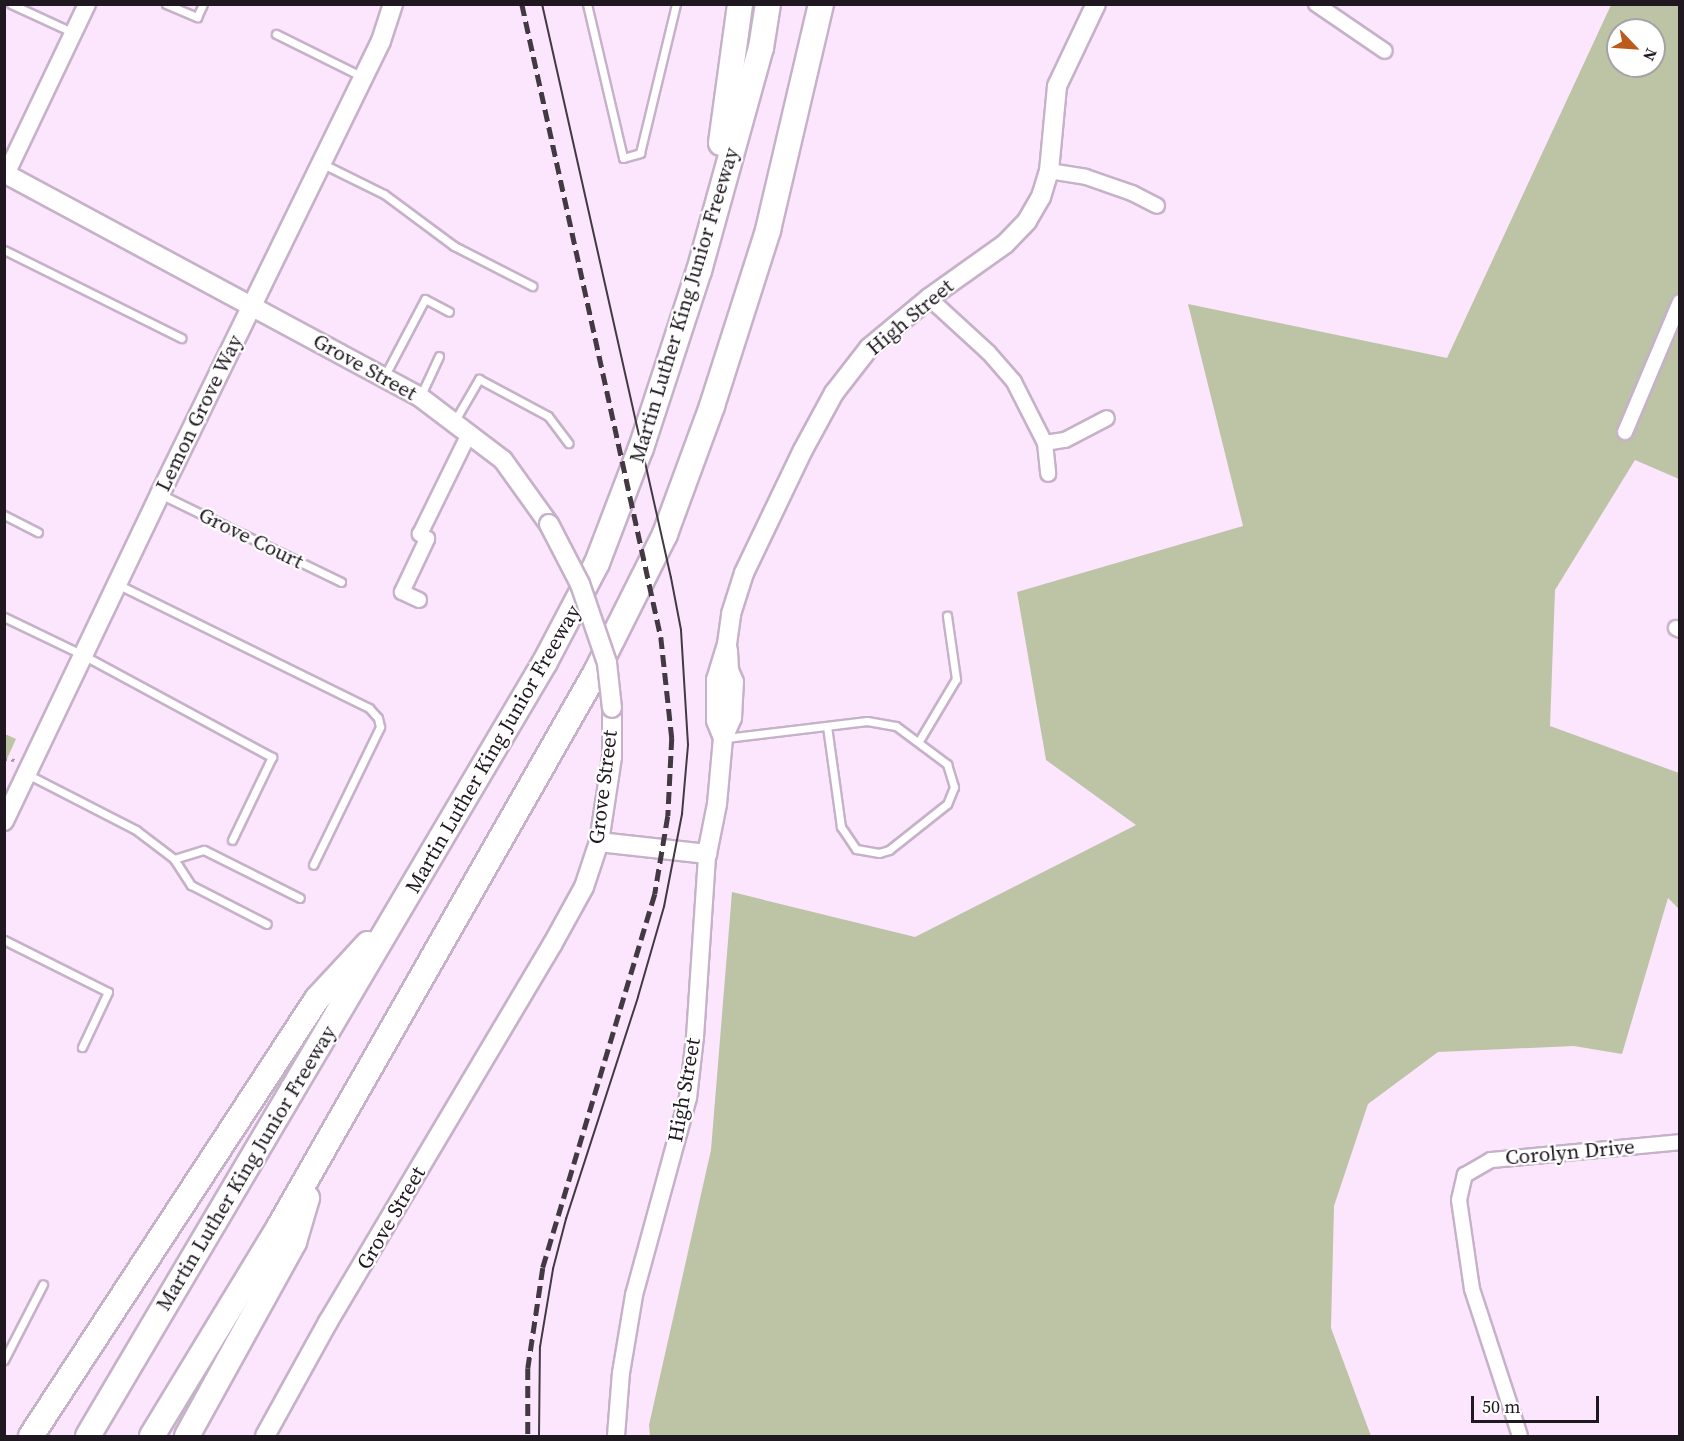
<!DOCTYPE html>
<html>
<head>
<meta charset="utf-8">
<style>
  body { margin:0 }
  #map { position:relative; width:1684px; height:1441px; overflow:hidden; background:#fbe6fd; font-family:"Source Serif 4",serif }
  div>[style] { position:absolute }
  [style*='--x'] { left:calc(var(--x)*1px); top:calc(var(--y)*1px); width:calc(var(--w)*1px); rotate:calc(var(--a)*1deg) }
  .green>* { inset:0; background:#bdc3a5 }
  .path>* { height:3px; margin-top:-1.5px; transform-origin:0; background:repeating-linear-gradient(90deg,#a696a8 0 3px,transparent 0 7.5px) }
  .roads { filter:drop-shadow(2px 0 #c6b2c8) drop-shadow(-2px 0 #c6b2c8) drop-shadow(0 2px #c6b2c8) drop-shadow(0 -2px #c6b2c8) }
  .service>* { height:7px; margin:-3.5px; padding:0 3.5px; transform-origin:3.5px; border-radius:3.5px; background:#fff }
  .minor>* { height:14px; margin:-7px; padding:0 7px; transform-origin:7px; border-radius:7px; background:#fff }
  .tertiary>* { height:16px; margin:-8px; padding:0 8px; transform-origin:8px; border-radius:8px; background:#fff }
  .secondary>* { height:18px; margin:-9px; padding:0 9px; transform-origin:9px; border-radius:9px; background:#fff }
  .motorway>* { height:24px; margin:-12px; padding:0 12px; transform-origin:12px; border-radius:12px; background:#fff }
  .tram>* { height:1.5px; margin:-0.75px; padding:0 0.75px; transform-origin:0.75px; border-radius:0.75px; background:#423943 }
  .rail>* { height:4.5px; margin-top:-2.25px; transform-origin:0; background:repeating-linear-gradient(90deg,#423943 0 12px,transparent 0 18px) }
  .bridges { filter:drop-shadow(2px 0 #c6b2c8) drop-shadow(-2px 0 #c6b2c8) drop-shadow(0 2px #c6b2c8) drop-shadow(0 -2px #c6b2c8) }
  .secondary-bridge>* { height:18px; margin:-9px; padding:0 9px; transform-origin:9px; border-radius:9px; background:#fff }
  span { translate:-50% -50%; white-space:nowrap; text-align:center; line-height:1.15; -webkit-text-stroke:4.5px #fff; paint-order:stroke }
  .street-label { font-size:21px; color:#1f1820 }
  .frame { position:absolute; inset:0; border:6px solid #1f1820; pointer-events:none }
  .north { position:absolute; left:1606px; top:18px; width:60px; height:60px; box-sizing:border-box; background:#fff; border:2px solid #a5a3a6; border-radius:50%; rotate:115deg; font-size:16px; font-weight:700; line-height:24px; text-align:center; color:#1f1820 }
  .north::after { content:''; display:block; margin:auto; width:21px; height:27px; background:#bb5a1a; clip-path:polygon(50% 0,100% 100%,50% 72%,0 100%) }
  .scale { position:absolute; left:1471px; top:1396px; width:128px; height:27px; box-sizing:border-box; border:3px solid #1f1820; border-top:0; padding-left:8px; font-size:18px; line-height:21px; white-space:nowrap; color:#1f1820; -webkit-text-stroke:4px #fff; paint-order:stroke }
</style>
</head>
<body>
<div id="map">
  <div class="green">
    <div style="clip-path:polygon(evenodd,1611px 5px,1679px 5px,1679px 479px,1635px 460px,1555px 590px,1550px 726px,1679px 773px,1679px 909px,1668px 898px,1622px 1054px,1574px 1046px,1438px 1052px,1368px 1104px,1334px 1206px,1331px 1328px,1371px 1436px,650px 1436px,649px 1425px,711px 1150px,732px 892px,915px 937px,1136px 825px,1046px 760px,1017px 592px,1243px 526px,1188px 304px,1447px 358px,1611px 5px,1618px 30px,1654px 30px,1654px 66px,1618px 66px,1618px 30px)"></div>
    <div style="clip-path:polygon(5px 734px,16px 739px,5px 763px)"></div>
  </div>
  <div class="path">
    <div style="--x:4;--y:759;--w:11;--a:5"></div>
  </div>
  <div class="roads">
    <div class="service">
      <div style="--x:11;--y:4;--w:69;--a:24.7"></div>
      <div style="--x:166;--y:4;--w:34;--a:23"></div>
      <div style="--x:197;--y:17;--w:14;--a:-65"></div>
      <div style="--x:587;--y:4;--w:158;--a:76.8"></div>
      <div style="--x:623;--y:158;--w:18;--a:-16"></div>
      <div style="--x:640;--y:153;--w:153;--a:-76.4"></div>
      <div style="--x:276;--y:34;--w:97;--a:26.3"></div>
      <div style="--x:323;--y:164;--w:68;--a:26.2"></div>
      <div style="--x:384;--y:194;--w:87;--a:36.6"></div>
      <div style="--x:454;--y:246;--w:88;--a:27.1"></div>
      <div style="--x:4;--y:250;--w:198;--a:26.4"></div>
      <div style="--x:384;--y:377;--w:88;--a:-62.3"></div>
      <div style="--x:425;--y:299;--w:27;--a:28"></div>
      <div style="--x:420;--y:397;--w:45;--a:-65.1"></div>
      <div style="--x:454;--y:422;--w:50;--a:-59.8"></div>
      <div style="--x:479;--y:379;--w:78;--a:28.2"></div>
      <div style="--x:548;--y:416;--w:34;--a:53"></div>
      <div style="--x:162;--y:495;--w:199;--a:25.9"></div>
      <div style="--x:4;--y:515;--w:38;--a:27"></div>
      <div style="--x:119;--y:585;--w:279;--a:26.2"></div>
      <div style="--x:369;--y:708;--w:13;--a:48"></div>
      <div style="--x:378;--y:718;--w:9;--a:77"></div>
      <div style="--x:380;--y:727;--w:153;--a:115.9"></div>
      <div style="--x:4;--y:617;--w:88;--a:25.7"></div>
      <div style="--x:83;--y:655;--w:215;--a:28.4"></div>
      <div style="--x:272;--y:757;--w:92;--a:115.7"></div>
      <div style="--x:726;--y:738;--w:142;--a:-6.9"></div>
      <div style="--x:867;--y:721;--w:29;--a:10"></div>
      <div style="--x:896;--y:726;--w:64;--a:36.7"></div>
      <div style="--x:947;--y:764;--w:24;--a:73"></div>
      <div style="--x:954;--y:787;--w:18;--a:112"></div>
      <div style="--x:947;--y:804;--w:74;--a:141.6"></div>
      <div style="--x:889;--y:850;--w:10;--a:163"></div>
      <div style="--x:879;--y:853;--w:23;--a:-170"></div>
      <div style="--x:856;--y:849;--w:27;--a:-124"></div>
      <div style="--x:841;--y:827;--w:102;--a:-97.9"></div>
      <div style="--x:919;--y:741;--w:72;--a:-59.2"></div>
      <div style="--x:956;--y:679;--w:64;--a:-98.1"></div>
      <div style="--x:27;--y:774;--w:123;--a:27.2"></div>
      <div style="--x:136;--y:830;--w:48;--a:37.3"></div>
      <div style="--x:174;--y:859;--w:31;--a:57"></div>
      <div style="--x:191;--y:885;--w:85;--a:27.2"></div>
      <div style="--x:174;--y:859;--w:31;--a:-17"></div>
      <div style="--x:204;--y:850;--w:107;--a:26.6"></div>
      <div style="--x:4;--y:940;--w:116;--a:26.6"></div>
      <div style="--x:108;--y:992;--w:61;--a:115.3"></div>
      <div style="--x:4;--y:1360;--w:85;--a:-62.8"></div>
    </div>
    <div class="minor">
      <div style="--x:1316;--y:4;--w:83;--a:34.3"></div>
      <div style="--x:1049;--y:171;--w:37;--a:9"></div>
      <div style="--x:1086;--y:177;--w:49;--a:19.2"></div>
      <div style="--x:1132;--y:193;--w:28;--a:27"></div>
      <div style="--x:929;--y:298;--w:81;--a:42.5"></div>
      <div style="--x:989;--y:353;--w:38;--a:49"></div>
      <div style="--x:1014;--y:382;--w:68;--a:63.1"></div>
      <div style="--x:1045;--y:443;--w:31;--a:84"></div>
      <div style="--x:1625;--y:432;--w:141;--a:-67.1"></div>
      <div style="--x:1045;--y:443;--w:20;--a:-9"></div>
      <div style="--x:1065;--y:440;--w:47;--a:-27.6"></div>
      <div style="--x:419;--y:600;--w:19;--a:-155"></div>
      <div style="--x:402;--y:592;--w:59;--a:-64.7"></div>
      <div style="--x:427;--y:539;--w:9;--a:-144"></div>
      <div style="--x:420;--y:534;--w:111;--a:-63.9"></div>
      <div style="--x:1676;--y:628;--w:4;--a:27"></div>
      <div style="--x:1520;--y:1436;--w:155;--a:-108.1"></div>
      <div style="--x:1472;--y:1289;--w:90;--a:-98.3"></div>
      <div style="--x:1459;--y:1200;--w:26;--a:-77"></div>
      <div style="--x:1465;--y:1175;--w:30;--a:-30"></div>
      <div style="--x:1491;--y:1160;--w:190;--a:-5.4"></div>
    </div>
    <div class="tertiary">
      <div style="--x:6;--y:174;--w:188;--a:-64.5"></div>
      <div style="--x:616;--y:1436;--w:63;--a:-85.5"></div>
      <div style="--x:621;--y:1373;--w:79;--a:-80.5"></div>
      <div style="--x:634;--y:1295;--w:204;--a:-74.7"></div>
      <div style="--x:688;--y:1098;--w:61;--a:-83.5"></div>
      <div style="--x:695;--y:1037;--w:183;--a:-86.2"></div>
    </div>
    <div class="secondary">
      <div style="--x:4;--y:173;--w:472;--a:28.3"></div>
      <div style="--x:420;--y:397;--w:104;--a:37.2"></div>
      <div style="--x:503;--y:460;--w:79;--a:54.3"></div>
      <div style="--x:723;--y:738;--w:18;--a:-112"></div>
      <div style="--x:716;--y:721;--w:41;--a:-90"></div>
      <div style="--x:716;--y:680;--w:38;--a:-73"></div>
      <div style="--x:727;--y:644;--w:30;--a:-82"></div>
      <div style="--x:731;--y:614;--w:43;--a:-72.4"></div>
      <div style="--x:744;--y:573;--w:136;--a:-64.4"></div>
      <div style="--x:803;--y:450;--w:65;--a:-61.5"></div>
      <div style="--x:834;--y:393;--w:57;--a:-52.1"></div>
      <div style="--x:869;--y:348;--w:78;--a:-39.8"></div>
      <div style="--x:929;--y:298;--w:93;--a:-35.4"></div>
      <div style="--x:1005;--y:244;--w:32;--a:-46"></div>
      <div style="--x:1027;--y:221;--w:28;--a:-60"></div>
      <div style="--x:1041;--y:197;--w:27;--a:-73"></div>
      <div style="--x:1049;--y:171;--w:85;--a:-84.6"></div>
      <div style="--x:1057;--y:86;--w:91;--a:-64.6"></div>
      <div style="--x:4;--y:821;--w:362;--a:-64.5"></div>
      <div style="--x:160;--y:494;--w:504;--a:-63.99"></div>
      <div style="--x:381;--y:41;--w:39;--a:-72"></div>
      <div style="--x:599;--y:842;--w:109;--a:6.3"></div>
      <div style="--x:707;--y:854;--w:51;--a:-78.7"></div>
      <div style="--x:717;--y:804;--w:66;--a:-84.8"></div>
      <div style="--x:723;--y:738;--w:22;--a:-66"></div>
      <div style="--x:732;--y:718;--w:36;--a:-87"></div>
      <div style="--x:734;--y:682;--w:13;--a:-113"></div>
      <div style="--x:729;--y:670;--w:20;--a:-93"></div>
      <div style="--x:265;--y:1436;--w:130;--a:-61.1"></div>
      <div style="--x:328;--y:1322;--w:439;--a:-59.3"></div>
      <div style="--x:552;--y:945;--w:66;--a:-61.1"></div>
      <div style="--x:584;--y:887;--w:47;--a:-71.6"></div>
      <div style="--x:599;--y:842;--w:86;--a:-81.3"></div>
      <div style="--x:612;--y:757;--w:49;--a:-90"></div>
    </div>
    <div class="motorway">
      <div style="--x:721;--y:143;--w:140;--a:-82.2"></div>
      <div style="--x:31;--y:1436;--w:522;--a:-56.8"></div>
      <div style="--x:317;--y:999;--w:75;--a:-47.2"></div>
      <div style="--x:88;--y:1436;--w:899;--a:-59.44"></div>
      <div style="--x:545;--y:662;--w:112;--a:-62.3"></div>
      <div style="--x:597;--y:563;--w:123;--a:-69.1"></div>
      <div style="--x:641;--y:448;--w:186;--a:-71.9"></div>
      <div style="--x:699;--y:271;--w:231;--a:-74.5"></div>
      <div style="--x:761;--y:48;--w:45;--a:-81"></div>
      <div style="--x:152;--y:1436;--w:245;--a:-58.7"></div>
      <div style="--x:279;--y:1227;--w:639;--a:-60.27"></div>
      <div style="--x:596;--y:672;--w:154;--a:-63.4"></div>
      <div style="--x:665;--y:534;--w:136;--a:-69.8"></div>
      <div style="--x:712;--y:406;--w:185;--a:-72.3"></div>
      <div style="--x:768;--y:230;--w:232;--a:-76.8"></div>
      <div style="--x:187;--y:1436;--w:222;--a:-61.1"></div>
      <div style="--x:294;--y:1242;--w:46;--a:-73.5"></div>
    </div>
  </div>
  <div class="tram">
    <div style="--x:539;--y:1436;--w:89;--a:-89.4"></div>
    <div style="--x:540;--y:1347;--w:79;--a:-80.5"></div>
    <div style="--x:553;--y:1269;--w:52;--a:-75.4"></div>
    <div style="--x:566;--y:1219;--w:233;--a:-72"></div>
    <div style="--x:638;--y:997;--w:94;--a:-73.9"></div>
    <div style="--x:664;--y:907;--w:95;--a:-79"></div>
    <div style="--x:682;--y:814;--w:69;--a:-85"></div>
    <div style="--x:688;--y:745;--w:115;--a:-93.5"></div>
    <div style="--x:681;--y:630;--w:53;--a:-100.9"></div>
    <div style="--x:671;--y:578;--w:588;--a:-102.67"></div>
  </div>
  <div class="rail">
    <div style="--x:522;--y:4;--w:648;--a:77.62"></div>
    <div style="--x:661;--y:637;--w:102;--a:83.8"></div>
    <div style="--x:672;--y:738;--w:78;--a:92.9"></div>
    <div style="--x:668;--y:816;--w:79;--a:99.5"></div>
    <div style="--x:655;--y:894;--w:390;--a:106.7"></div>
    <div style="--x:543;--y:1268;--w:101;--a:98.5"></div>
    <div style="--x:528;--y:1368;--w:68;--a:90"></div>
  </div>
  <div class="bridges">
    <div class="secondary-bridge">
      <div style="--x:549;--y:524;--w:68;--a:62.7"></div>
      <div style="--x:580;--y:584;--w:83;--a:71.1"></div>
      <div style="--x:607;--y:663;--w:45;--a:83.7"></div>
    </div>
  </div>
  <div class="street-label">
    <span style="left:684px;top:305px;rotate:-73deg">Martin Luther King Junior Freeway</span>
    <span style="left:910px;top:317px;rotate:-40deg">High Street</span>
    <span style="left:365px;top:367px;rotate:29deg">Grove Street</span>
    <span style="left:199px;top:413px;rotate:-64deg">Lemon Grove Way</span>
    <span style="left:251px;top:538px;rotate:26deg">Grove Court</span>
    <span style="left:493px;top:749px;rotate:-60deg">Martin Luther King Junior Freeway</span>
    <span style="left:603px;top:787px;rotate:-83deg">Grove Street</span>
    <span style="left:684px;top:1090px;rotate:-80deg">High Street</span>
    <span style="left:1570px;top:1152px;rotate:-5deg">Corolyn Drive</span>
    <span style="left:246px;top:1168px;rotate:-59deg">Martin Luther King Junior Freeway</span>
    <span style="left:391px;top:1218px;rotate:-60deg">Grove Street</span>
  </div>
  <div class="frame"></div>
  <div class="north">N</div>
  <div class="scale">50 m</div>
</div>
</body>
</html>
